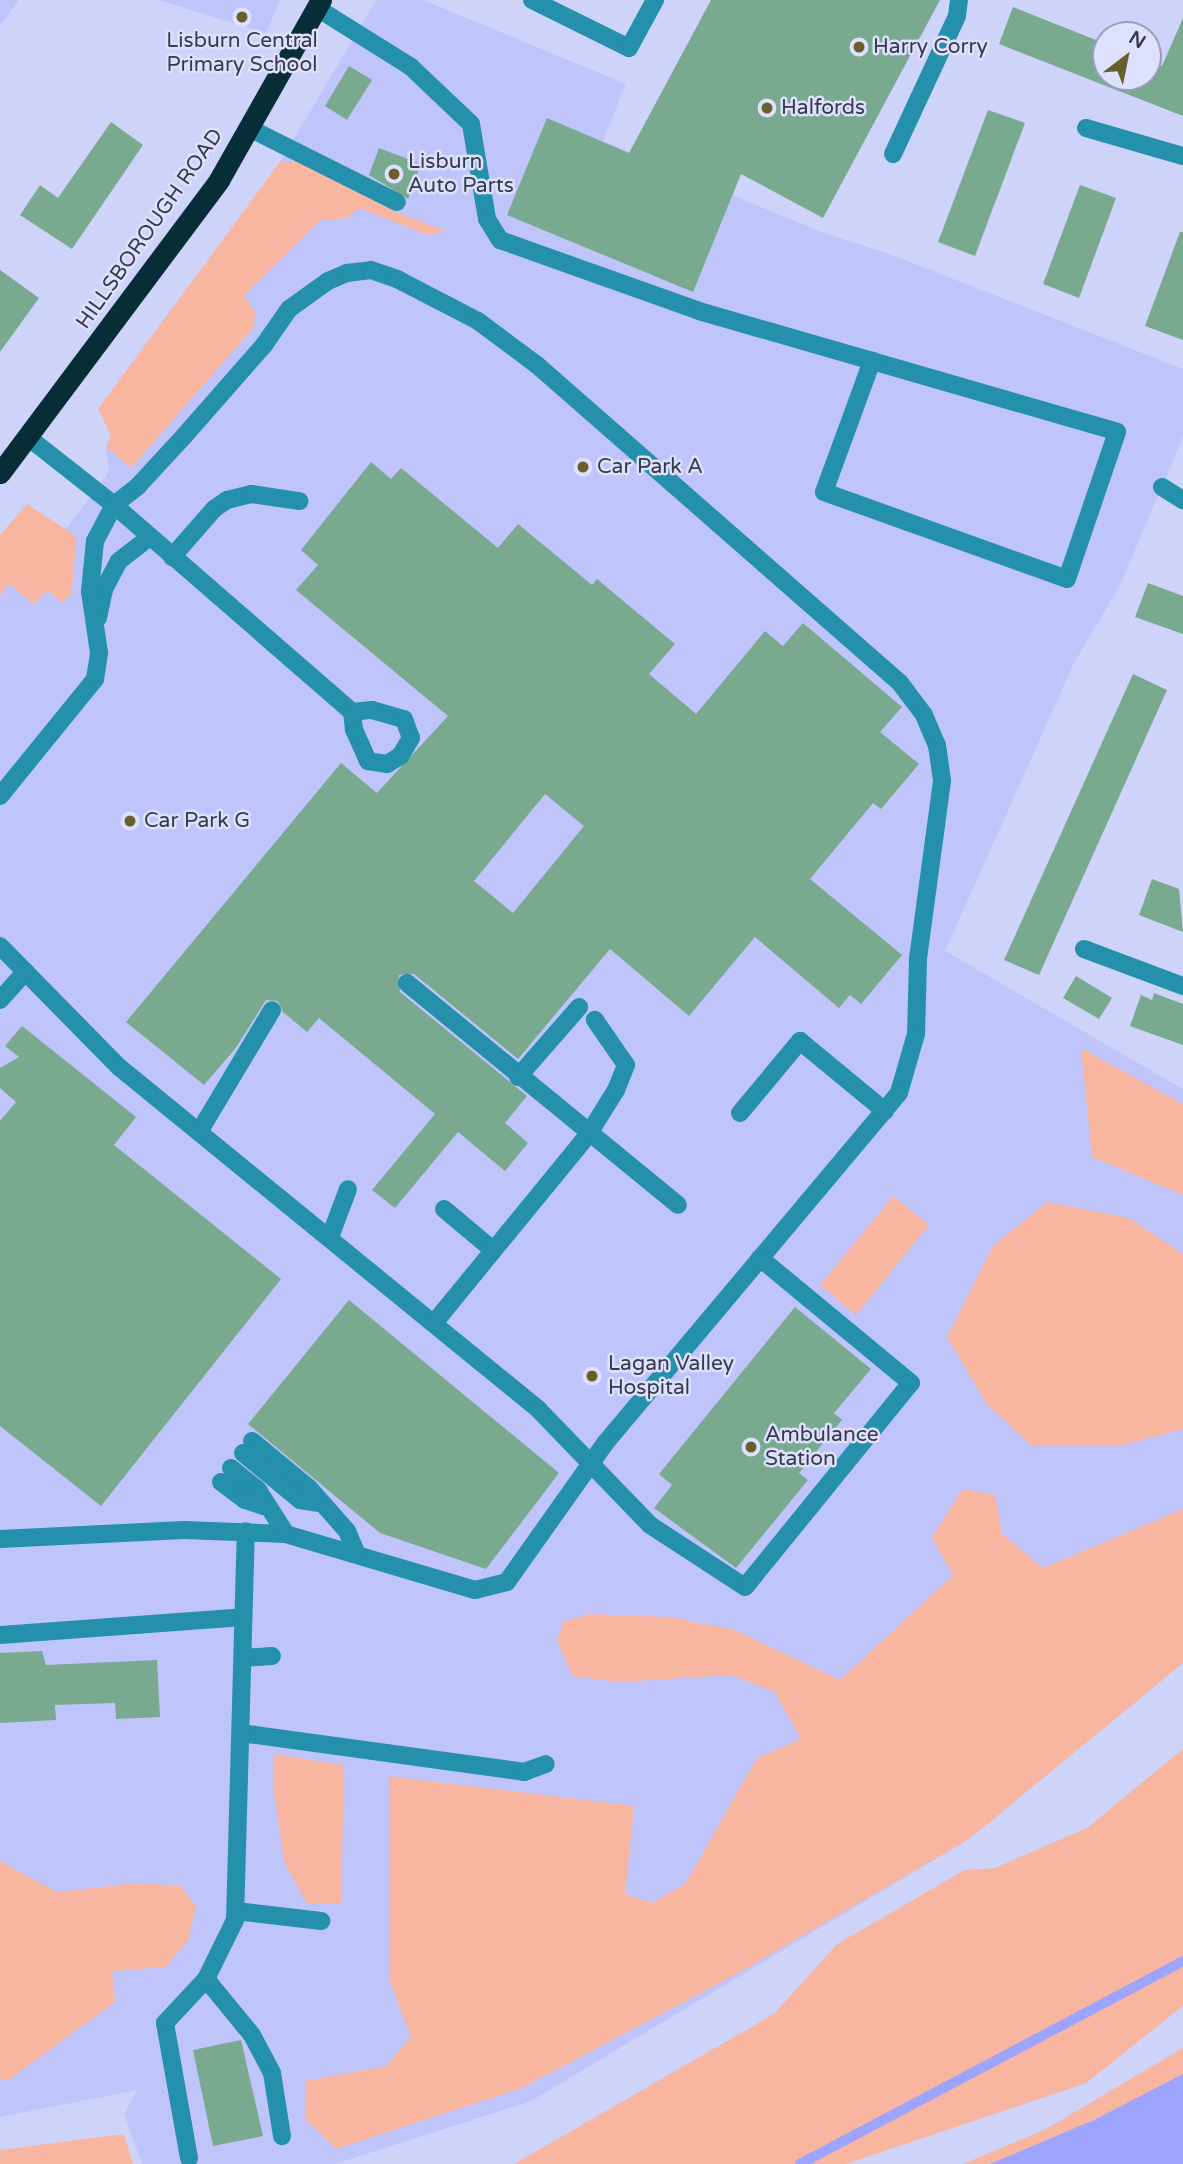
<!DOCTYPE html>
<html>
<head>
<meta charset="utf-8">
<style>
  body { margin:0 }
  #map { position:relative; width:1183px; height:2164px; overflow:hidden; background:#ced3f9; font-family:"Varela Round",sans-serif }
  div>[style] { position:absolute }
  [style*='--x'] { left:calc(var(--x)*1px); top:calc(var(--y)*1px); width:calc(var(--w)*1px); rotate:calc(var(--a)*1deg) }
  .built>* { inset:0; background:#bfc5fb }
  .green>* { inset:0; background:#f8b59f }
  .water>* { inset:0; background:#9da4fe }
  .stream>* { height:10px; margin:-5px; padding:0 5px; transform-origin:5px; border-radius:5px; background:#9da4fe }
  .building>* { inset:0; background:#79aa8f }
  .minor>* { height:18px; margin:-9px; padding:0 9px; transform-origin:9px; border-radius:9px; background:#2590ab }
  .highway>* { height:21px; margin:-10.5px; padding:0 10.5px; transform-origin:10.5px; border-radius:10.5px; background:#072d37 }
  .dots>* { width:19px; height:19px; translate:-50% -50%; box-sizing:border-box; border:4px solid #dde1fe; border-radius:50% }
  span { translate:-50% -50%; white-space:nowrap; text-align:center; line-height:1.15; -webkit-text-stroke:5px #dde1fe; paint-order:stroke }
  .poi-label { font-size:21px; color:#37394c }
  .left { translate:0 -50%; text-align:left }
  .street-label { font-size:21px; color:#37394c }
  .north { position:absolute; left:1092px; top:21px; width:70px; height:70px; box-sizing:border-box; background:#dde1fe; border:2px solid #9b9eb7; border-radius:50%; rotate:32deg; font-size:19px; font-weight:700; line-height:28px; text-align:center; color:#37394c }
  .north::after { content:''; display:block; margin:auto; width:24px; height:32px; background:#685f2c; clip-path:polygon(50% 0,100% 100%,50% 72%,0 100%) }
</style>
</head>
<body>
<div id="map">
  <div class="built">
    <div style="clip-path:polygon(0 0,19px 0,0 26px)"></div>
    <div style="clip-path:polygon(158px 0,280px 0,266px 33px)"></div>
    <div style="clip-path:polygon(376px 0,423px 0,626px 84px,603px 141px,821px 232px,887px 253px,1183px 369px,1183px 437px,1121px 583px,1073px 665px,945px 951px,1183px 1089px,1183px 1663px,969px 1839px,531px 2101px,335px 2164px,142px 2164px,124px 2114px,137px 2090px,0 2117px,0 536px,66px 529px,109px 472px,106px 447px,111px 435px,98px 409px,275px 171px)"></div>
  </div>
  <div class="green">
    <div style="clip-path:polygon(280px 162px,298px 162px,396px 212px,446px 231px,428px 235px,359px 208px,348px 218px,320px 220px,244px 295px,255px 313px,254px 327px,131px 468px,106px 447px,111px 435px,98px 409px)"></div>
    <div style="clip-path:polygon(27px 504px,76px 536px,72px 593px,62px 603px,47px 590px,34px 605px,10px 584px,0 595px,0 535px)"></div>
    <div style="clip-path:polygon(1081px 1048px,1183px 1104px,1183px 1195px,1092px 1157px)"></div>
    <div style="clip-path:polygon(893px 1196px,929px 1225px,856px 1315px,820px 1285px)"></div>
    <div style="clip-path:polygon(1047px 1202px,1129px 1218px,1183px 1254px,1183px 1429px,1123px 1445px,1032px 1446px,987px 1404px,947px 1337px,993px 1246px)"></div>
    <div style="clip-path:polygon(962px 1489px,995px 1495px,1002px 1534px,1043px 1568px,1183px 1509px,1183px 1663px,969px 1839px,733px 1976px,522px 2088px,336px 2149px,306px 2120px,305px 2081px,386px 2066px,411px 2037px,389px 1979px,389px 1776px,634px 1806px,625px 1894px,652px 1903px,685px 1884px,757px 1758px,801px 1739px,775px 1692px,730px 1675px,619px 1682px,573px 1676px,557px 1641px,564px 1621px,590px 1614px,670px 1617px,735px 1630px,840px 1680px,953px 1575px,932px 1538px)"></div>
    <div style="clip-path:polygon(1183px 1749px,1183px 2006px,1086px 2083px,846px 2164px,514px 2164px,774px 2014px,837px 1944px,965px 1870px,995px 1868px,1087px 1828px)"></div>
    <div style="clip-path:polygon(274px 1754px,344px 1765px,341px 1904px,307px 1904px,284px 1861px,274px 1792px)"></div>
    <div style="clip-path:polygon(0 1861px,57px 1892px,137px 1883px,181px 1886px,196px 1907px,188px 1941px,165px 1967px,112px 1971px,115px 2002px,10px 2079px,0 2080px)"></div>
    <div style="clip-path:polygon(1183px 2048px,1183px 2076px,1065px 2134px,990px 2164px,963px 2164px,1046px 2129px)"></div>
    <div style="clip-path:polygon(124px 2134px,133px 2164px,0 2164px,0 2150px)"></div>
  </div>
  <div class="water">
    <div style="clip-path:polygon(1183px 2074px,1183px 2164px,990px 2164px,1094px 2120px)"></div>
  </div>
  <div class="stream">
    <div style="--x:800;--y:2164;--w:433;--a:-27.9"></div>
  </div>
  <div class="building">
    <div style="clip-path:polygon(711px 0,940px 0,823px 218px,741px 174px,693px 292px,507px 215px,547px 118px,629px 153px)"></div>
    <div style="clip-path:polygon(1013px 7px,1106px 44px,1106px 77px,1148px 77px,1148px 61px,1162px 66px,1183px 18px,1183px 116px,999px 44px)"></div>
    <div style="clip-path:polygon(349px 66px,372px 80px,347px 120px,325px 106px)"></div>
    <div style="clip-path:polygon(988px 110px,1025px 123px,975px 256px,938px 242px)"></div>
    <div style="clip-path:polygon(111px 122px,143px 145px,72px 249px,20px 215px,40px 185px,58px 198px)"></div>
    <div style="clip-path:polygon(379px 148px,421px 164px,408px 199px,369px 175px)"></div>
    <div style="clip-path:polygon(1080px 185px,1116px 198px,1079px 298px,1043px 284px)"></div>
    <div style="clip-path:polygon(1180px 232px,1183px 232px,1183px 340px,1145px 326px)"></div>
    <div style="clip-path:polygon(0 270px,39px 298px,0 352px)"></div>
    <div style="clip-path:polygon(evenodd,371px 462px,391px 479px,401px 468px,498px 548px,518px 524px,592px 585px,597px 579px,675px 644px,649px 674px,696px 714px,765px 631px,783px 646px,803px 623px,902px 707px,880px 732px,919px 764px,881px 809px,873px 803px,810px 879px,902px 955px,861px 1004px,850px 995px,839px 1008px,755px 937px,689px 1016px,610px 949px,518px 1059px,414px 974px,399px 975px,400px 992px,527px 1096px,505px 1123px,528px 1143px,505px 1171px,458px 1132px,395px 1208px,372px 1190px,435px 1114px,319px 1018px,307px 1032px,283px 1012px,278px 1001px,266px 1000px,235px 1049px,204px 1085px,126px 1022px,341px 763px,377px 793px,448px 716px,296px 590px,318px 565px,301px 550px,371px 462px,545px 794px,584px 826px,513px 913px,474px 881px,545px 794px)"></div>
    <div style="clip-path:polygon(1148px 583px,1183px 596px,1183px 634px,1135px 617px)"></div>
    <div style="clip-path:polygon(1133px 674px,1167px 690px,1039px 975px,1004px 960px)"></div>
    <div style="clip-path:polygon(1152px 879px,1179px 889px,1183px 932px,1139px 915px)"></div>
    <div style="clip-path:polygon(1076px 976px,1112px 998px,1099px 1019px,1063px 998px)"></div>
    <div style="clip-path:polygon(1154px 993px,1183px 1004px,1183px 1045px,1130px 1026px,1141px 995px,1152px 1000px)"></div>
    <div style="clip-path:polygon(22px 1026px,136px 1117px,114px 1145px,281px 1279px,101px 1506px,0 1426px,0 1121px,16px 1102px,0 1088px,0 1068px,19px 1057px,5px 1046px)"></div>
    <div style="clip-path:polygon(349px 1300px,559px 1473px,486px 1569px,380px 1533px,248px 1424px)"></div>
    <div style="clip-path:polygon(795px 1307px,871px 1369px,834px 1413px,842px 1420px,799px 1473px,808px 1480px,736px 1568px,654px 1508px,672px 1485px,659px 1474px)"></div>
    <div style="clip-path:polygon(42px 1651px,46px 1665px,157px 1660px,160px 1717px,116px 1719px,115px 1703px,55px 1705px,56px 1720px,0 1723px,0 1653px)"></div>
    <div style="clip-path:polygon(241px 2040px,263px 2136px,213px 2146px,193px 2050px)"></div>
  </div>
  <div class="minor">
    <div style="--x:532;--y:0;--w:108;--a:26.3"></div>
    <div style="--x:629;--y:48;--w:55;--a:-61.6"></div>
    <div style="--x:317;--y:8;--w:111;--a:32.1"></div>
    <div style="--x:411;--y:67;--w:83;--a:43.5"></div>
    <div style="--x:471;--y:124;--w:96;--a:80.4"></div>
    <div style="--x:487;--y:219;--w:25;--a:58"></div>
    <div style="--x:500;--y:240;--w:211;--a:19.6"></div>
    <div style="--x:699;--y:311;--w:435;--a:16.1"></div>
    <div style="--x:1117;--y:432;--w:155;--a:108.8"></div>
    <div style="--x:1067;--y:579;--w:258;--a:-160.3"></div>
    <div style="--x:824;--y:492;--w:140;--a:-69.9"></div>
    <div style="--x:1086;--y:128;--w:101;--a:16.1"></div>
    <div style="--x:251;--y:129;--w:163;--a:26.6"></div>
    <div style="--x:893;--y:154;--w:152;--a:-65.1"></div>
    <div style="--x:957;--y:16;--w:16;--a:-83"></div>
    <div style="--x:29;--y:438;--w:108;--a:38.2"></div>
    <div style="--x:114;--y:505;--w:315;--a:41"></div>
    <div style="--x:1162;--y:487;--w:25;--a:32"></div>
    <div style="--x:172;--y:557;--w:64;--a:-48.8"></div>
    <div style="--x:214;--y:509;--w:16;--a:-35"></div>
    <div style="--x:227;--y:500;--w:25;--a:-14"></div>
    <div style="--x:251;--y:494;--w:49;--a:8.3"></div>
    <div style="--x:98;--y:618;--w:30;--a:-78"></div>
    <div style="--x:104;--y:589;--w:32;--a:-62"></div>
    <div style="--x:119;--y:561;--w:39;--a:-38"></div>
    <div style="--x:372;--y:710;--w:33;--a:16"></div>
    <div style="--x:404;--y:719;--w:20;--a:70"></div>
    <div style="--x:411;--y:738;--w:21;--a:121"></div>
    <div style="--x:400;--y:756;--w:15;--a:148"></div>
    <div style="--x:387;--y:764;--w:19;--a:-171"></div>
    <div style="--x:368;--y:761;--w:34;--a:-114"></div>
    <div style="--x:354;--y:730;--w:18;--a:-96"></div>
    <div style="--x:352;--y:712;--w:20;--a:-6"></div>
    <div style="--x:0;--y:796;--w:151;--a:-50.9"></div>
    <div style="--x:95;--y:679;--w:26;--a:-81"></div>
    <div style="--x:99;--y:653;--w:63;--a:-98.3"></div>
    <div style="--x:90;--y:591;--w:50;--a:-84.3"></div>
    <div style="--x:95;--y:541;--w:41;--a:-62.2"></div>
    <div style="--x:114;--y:505;--w:31;--a:-38"></div>
    <div style="--x:138;--y:486;--w:69;--a:-47.3"></div>
    <div style="--x:185;--y:435;--w:120;--a:-48.7"></div>
    <div style="--x:264;--y:345;--w:44;--a:-55.2"></div>
    <div style="--x:289;--y:309;--w:48;--a:-35.7"></div>
    <div style="--x:328;--y:281;--w:21;--a:-23"></div>
    <div style="--x:347;--y:273;--w:24;--a:-7"></div>
    <div style="--x:371;--y:270;--w:28;--a:19"></div>
    <div style="--x:397;--y:279;--w:91;--a:27.4"></div>
    <div style="--x:478;--y:321;--w:74;--a:36.7"></div>
    <div style="--x:537;--y:365;--w:483;--a:41.2"></div>
    <div style="--x:900;--y:683;--w:40;--a:53"></div>
    <div style="--x:924;--y:715;--w:33;--a:67"></div>
    <div style="--x:937;--y:745;--w:36;--a:82"></div>
    <div style="--x:942;--y:781;--w:180;--a:97.7"></div>
    <div style="--x:918;--y:959;--w:75;--a:91.5"></div>
    <div style="--x:916;--y:1034;--w:61;--a:106.1"></div>
    <div style="--x:899;--y:1093;--w:456;--a:130"></div>
    <div style="--x:606;--y:1442;--w:171;--a:125.3"></div>
    <div style="--x:507;--y:1582;--w:33;--a:166"></div>
    <div style="--x:475;--y:1590;--w:197;--a:-163.5"></div>
    <div style="--x:286;--y:1534;--w:102;--a:-177.8"></div>
    <div style="--x:184;--y:1530;--w:184;--a:177.2"></div>
    <div style="--x:0;--y:946;--w:170;--a:45.5"></div>
    <div style="--x:119;--y:1067;--w:541;--a:39.22"></div>
    <div style="--x:538;--y:1409;--w:161;--a:46"></div>
    <div style="--x:650;--y:1525;--w:113;--a:33.1"></div>
    <div style="--x:745;--y:1587;--w:263;--a:-50.9"></div>
    <div style="--x:911;--y:1383;--w:196;--a:-140.4"></div>
    <div style="--x:1084;--y:949;--w:106;--a:20.5"></div>
    <div style="--x:407;--y:983;--w:350;--a:39.3"></div>
    <div style="--x:0;--y:1000;--w:38;--a:-48"></div>
    <div style="--x:518;--y:1077;--w:93;--a:-48.9"></div>
    <div style="--x:740;--y:1113;--w:94;--a:-50.2"></div>
    <div style="--x:800;--y:1041;--w:110;--a:39.5"></div>
    <div style="--x:199;--y:1132;--w:142;--a:-59.1"></div>
    <div style="--x:444;--y:1209;--w:64;--a:39.9"></div>
    <div style="--x:330;--y:1237;--w:51;--a:-69.4"></div>
    <div style="--x:434;--y:1323;--w:243;--a:-50.7"></div>
    <div style="--x:588;--y:1135;--w:53;--a:-58.1"></div>
    <div style="--x:616;--y:1090;--w:27;--a:-68"></div>
    <div style="--x:626;--y:1065;--w:55;--a:-124.6"></div>
    <div style="--x:252;--y:1441;--w:74;--a:39.5"></div>
    <div style="--x:309;--y:1488;--w:57;--a:48.5"></div>
    <div style="--x:347;--y:1531;--w:25;--a:67"></div>
    <div style="--x:243;--y:1453;--w:74;--a:39.5"></div>
    <div style="--x:300;--y:1500;--w:18;--a:9"></div>
    <div style="--x:231;--y:1468;--w:35;--a:39"></div>
    <div style="--x:258;--y:1490;--w:52;--a:57.5"></div>
    <div style="--x:221;--y:1482;--w:30;--a:37"></div>
    <div style="--x:245;--y:1500;--w:20;--a:18"></div>
    <div style="--x:0;--y:1635;--w:244;--a:-4.2"></div>
    <div style="--x:243;--y:1658;--w:29;--a:-4"></div>
    <div style="--x:241;--y:1733;--w:286;--a:7.8"></div>
    <div style="--x:524;--y:1772;--w:23;--a:-20"></div>
    <div style="--x:236;--y:1911;--w:86;--a:6.7"></div>
    <div style="--x:206;--y:1979;--w:72;--a:50.6"></div>
    <div style="--x:252;--y:2035;--w:43;--a:62.2"></div>
    <div style="--x:272;--y:2073;--w:64;--a:81"></div>
    <div style="--x:189;--y:2158;--w:137;--a:-100.1"></div>
    <div style="--x:165;--y:2023;--w:60;--a:-47"></div>
    <div style="--x:206;--y:1979;--w:66;--a:-63.8"></div>
    <div style="--x:235;--y:1920;--w:389;--a:-88.4"></div>
  </div>
  <div class="highway">
    <div style="--x:0;--y:473;--w:366;--a:-53.2"></div>
    <div style="--x:219;--y:180;--w:207;--a:-60.5"></div>
  </div>
  <div class="dots">
    <div style="left:242px;top:17px;background:#685f2c"></div>
    <div style="left:859px;top:47px;background:#685f2c"></div>
    <div style="left:767px;top:108px;background:#685f2c"></div>
    <div style="left:394px;top:174px;background:#685f2c"></div>
    <div style="left:583px;top:467px;background:#685f2c"></div>
    <div style="left:130px;top:821px;background:#685f2c"></div>
    <div style="left:592px;top:1376px;background:#685f2c"></div>
    <div style="left:751px;top:1447px;background:#685f2c"></div>
  </div>
  <div class="poi-label">
    <span style="left:242px;top:53px">Lisburn Central<br>Primary School</span>
    <span class="left" style="left:873px;top:47px">Harry Corry</span>
    <span class="left" style="left:781px;top:108px">Halfords</span>
    <span class="left" style="left:408px;top:174px">Lisburn<br>Auto Parts</span>
    <span class="left" style="left:597px;top:467px">Car Park A</span>
    <span class="left" style="left:144px;top:821px">Car Park G</span>
    <span class="left" style="left:608px;top:1376px">Lagan Valley<br>Hospital</span>
    <span class="left" style="left:765px;top:1447px">Ambulance<br>Station</span>
  </div>
  <div class="street-label">
    <span style="left:150px;top:229px;rotate:-55deg">HILLSBOROUGH ROAD</span>
  </div>
  <div class="north">N</div>
</div>
</body>
</html>
